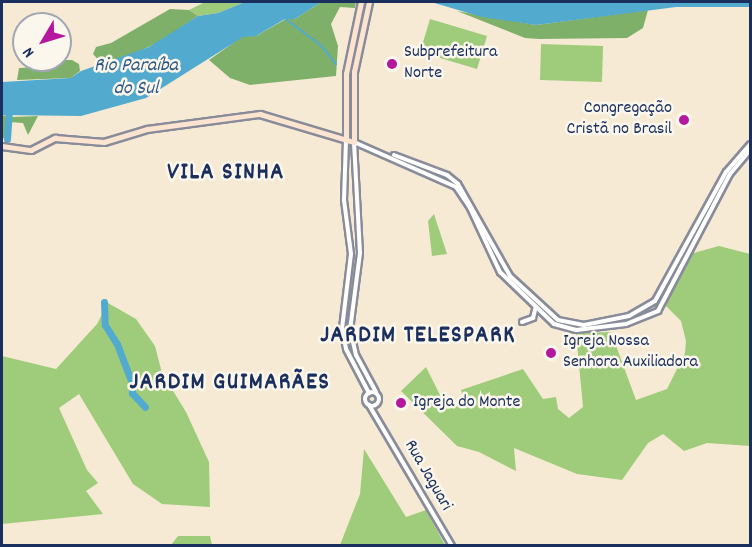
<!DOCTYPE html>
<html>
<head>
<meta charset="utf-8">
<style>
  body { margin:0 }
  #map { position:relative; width:752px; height:547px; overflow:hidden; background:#f6ead5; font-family:Dekko,sans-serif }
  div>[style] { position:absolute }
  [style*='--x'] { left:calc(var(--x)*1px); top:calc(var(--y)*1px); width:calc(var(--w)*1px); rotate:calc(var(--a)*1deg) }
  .green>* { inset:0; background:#9fcc7a }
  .forest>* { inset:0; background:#7fb06a }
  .water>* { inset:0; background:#53aacf }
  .stream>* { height:1.5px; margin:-0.75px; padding:0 0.75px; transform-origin:0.75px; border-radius:0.75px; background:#53aacf }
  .river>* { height:7px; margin:-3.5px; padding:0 3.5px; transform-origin:3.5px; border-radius:3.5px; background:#53aacf }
  .roads { filter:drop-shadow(2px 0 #888c9a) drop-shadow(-2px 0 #888c9a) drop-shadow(0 2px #888c9a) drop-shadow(0 -2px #888c9a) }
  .tertiary>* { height:4px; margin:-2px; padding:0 2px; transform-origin:2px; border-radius:2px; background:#fff }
  .tertiary>.ring { margin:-2px; padding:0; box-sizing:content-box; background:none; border:4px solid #fff; border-radius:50% }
  .secondary>* { height:4.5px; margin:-2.25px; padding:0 2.25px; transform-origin:2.25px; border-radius:2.25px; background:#fde4d0 }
  .dots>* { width:16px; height:16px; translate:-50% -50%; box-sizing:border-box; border:3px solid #fbf7ec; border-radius:50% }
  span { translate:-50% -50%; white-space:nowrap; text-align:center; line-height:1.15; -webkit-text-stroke:5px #fbf7ec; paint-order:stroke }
  .poi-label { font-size:18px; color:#1b2f5e }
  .left { translate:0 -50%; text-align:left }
  .right { translate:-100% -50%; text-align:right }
  .street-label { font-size:18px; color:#1b2f5e }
  .water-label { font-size:20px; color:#2f5a86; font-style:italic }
  .district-label { font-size:24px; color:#1b2f5e; font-weight:700; letter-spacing:1.5px }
  .frame { position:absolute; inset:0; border:3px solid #1b2f5e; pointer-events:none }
  .north { position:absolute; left:12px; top:12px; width:60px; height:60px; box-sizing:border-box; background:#fbf7ec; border:2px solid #a1a7b3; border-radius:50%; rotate:232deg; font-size:16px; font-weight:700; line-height:24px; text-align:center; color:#1b2f5e }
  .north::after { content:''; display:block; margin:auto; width:21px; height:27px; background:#b5179e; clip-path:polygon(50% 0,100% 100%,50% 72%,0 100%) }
</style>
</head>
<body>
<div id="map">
  <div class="green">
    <div style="clip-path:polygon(205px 2px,245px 2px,218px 13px,198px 16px,189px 10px)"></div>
    <div style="clip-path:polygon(430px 19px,487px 36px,477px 69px,420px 52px)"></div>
    <div style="clip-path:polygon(541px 44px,603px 46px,602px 82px,540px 80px)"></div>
    <div style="clip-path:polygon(434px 214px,447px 254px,432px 256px,428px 221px)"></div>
    <div style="clip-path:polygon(719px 246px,750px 254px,750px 446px,707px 443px,684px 451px,663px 434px,648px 443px,622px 480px,577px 474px,514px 448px,516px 471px,479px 452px,457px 446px,401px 391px,426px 367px,447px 409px,465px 403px,461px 390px,523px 369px,543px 399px,556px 397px,558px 409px,569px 418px,583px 407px,576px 333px,611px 332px,636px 400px,667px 389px,685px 353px,686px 341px,681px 321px,664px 304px,690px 254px)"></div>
    <div style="clip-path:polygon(108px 303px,136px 319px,155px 346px,162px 373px,186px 412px,209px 462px,210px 507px,162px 504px,133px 484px,79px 394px,59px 408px,87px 470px,98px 483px,86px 491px,103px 514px,2px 524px,2px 356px,56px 369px,97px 324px)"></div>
    <div style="clip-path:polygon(364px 449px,406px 517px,426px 510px,445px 545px,340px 545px,360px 494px)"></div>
    <div style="clip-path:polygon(178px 536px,210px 536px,212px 545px,171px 545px)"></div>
  </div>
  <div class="forest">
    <div style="clip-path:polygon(321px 2px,356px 2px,355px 8px,340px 7px,331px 24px,338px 46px,336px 76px,250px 85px,230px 78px,209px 60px,243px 36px,256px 36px,286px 19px,295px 19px)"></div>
    <div style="clip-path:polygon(170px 9px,189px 10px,198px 16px,161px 41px,123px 59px,102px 64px,93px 54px,96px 47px,111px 43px)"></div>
    <div style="clip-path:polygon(648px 10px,643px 28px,627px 38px,539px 39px,525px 38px,457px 11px,536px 25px)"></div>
    <div style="clip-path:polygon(42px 60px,72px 60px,79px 64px,80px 71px,71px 78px,17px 80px,19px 68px,38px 67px)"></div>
    <div style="clip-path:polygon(2px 115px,12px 117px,38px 116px,28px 135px,23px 123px,9px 122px,7px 139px,2px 138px)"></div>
  </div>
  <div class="water">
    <div style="clip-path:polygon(245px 2px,321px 2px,295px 19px,285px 19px,256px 36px,243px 37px,146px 98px,81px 116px,2px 115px,2px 82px,71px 78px,81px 71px,149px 47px,198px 16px,218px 13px)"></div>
    <div style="clip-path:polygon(431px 2px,750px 2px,750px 7px,676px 7px,536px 25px,482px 17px)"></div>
  </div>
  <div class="stream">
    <div style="--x:286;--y:19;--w:45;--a:36.9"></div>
    <div style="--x:322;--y:46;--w:23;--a:52"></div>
  </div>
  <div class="river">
    <div style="--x:7;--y:139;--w:29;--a:-86"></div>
    <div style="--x:104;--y:302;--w:23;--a:88"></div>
    <div style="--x:105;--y:325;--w:22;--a:58"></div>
    <div style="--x:117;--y:344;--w:42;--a:69"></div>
    <div style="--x:132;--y:383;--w:10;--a:90"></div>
    <div style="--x:132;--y:393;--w:19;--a:47"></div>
  </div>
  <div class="roads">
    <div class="tertiary">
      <div style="--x:346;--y:140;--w:60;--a:91.9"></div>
      <div style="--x:344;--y:200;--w:54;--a:82.6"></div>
      <div style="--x:351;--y:254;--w:75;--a:96.9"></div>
      <div style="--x:342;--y:328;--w:21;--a:79"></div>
      <div style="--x:346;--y:349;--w:50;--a:62.4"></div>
      <div style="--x:394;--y:155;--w:57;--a:20.7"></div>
      <div style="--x:447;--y:175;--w:14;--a:39"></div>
      <div style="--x:458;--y:184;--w:106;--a:60.5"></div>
      <div style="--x:510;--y:276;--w:65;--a:42.5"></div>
      <div style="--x:558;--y:320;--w:26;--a:11"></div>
      <div style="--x:584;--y:325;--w:46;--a:-11.3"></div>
      <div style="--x:629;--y:316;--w:30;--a:-30"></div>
      <div style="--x:655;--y:301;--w:147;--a:-61.2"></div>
      <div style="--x:726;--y:172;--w:37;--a:-49"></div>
      <div style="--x:522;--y:322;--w:12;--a:-20"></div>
      <div style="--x:533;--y:318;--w:12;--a:-76"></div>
      <div style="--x:376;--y:392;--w:42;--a:-118.4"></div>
      <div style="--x:356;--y:355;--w:26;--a:-103"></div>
      <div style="--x:350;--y:330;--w:78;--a:-82.6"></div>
      <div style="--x:360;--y:253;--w:111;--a:-93.1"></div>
      <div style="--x:354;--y:142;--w:111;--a:23.8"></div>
      <div style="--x:456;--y:187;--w:25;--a:56"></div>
      <div style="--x:470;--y:208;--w:71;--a:64.9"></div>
      <div style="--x:500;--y:272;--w:75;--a:43.9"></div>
      <div style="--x:554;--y:324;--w:23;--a:15"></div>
      <div style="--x:576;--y:330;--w:50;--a:-6.8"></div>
      <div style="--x:626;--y:324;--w:35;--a:-22"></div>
      <div style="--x:658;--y:311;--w:155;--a:-62.3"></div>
      <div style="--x:730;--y:174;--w:31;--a:-50"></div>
      <div class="ring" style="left:365px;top:392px;width:10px;height:10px"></div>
      <div style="--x:369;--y:405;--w:164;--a:59.5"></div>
    </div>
    <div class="secondary">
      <div style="--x:346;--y:140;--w:66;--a:-90"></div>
      <div style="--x:346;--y:74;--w:74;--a:-78.2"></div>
      <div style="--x:2;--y:146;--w:29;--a:8"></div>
      <div style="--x:31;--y:150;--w:27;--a:-27"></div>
      <div style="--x:55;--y:138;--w:49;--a:4.7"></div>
      <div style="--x:104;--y:142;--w:45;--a:-16.8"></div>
      <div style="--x:147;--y:129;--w:114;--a:-7.6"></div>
      <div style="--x:260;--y:114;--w:98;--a:16.6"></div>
      <div style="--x:354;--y:142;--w:70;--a:-90"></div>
      <div style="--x:354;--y:72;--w:72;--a:-77.9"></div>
    </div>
  </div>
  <div class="dots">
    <div style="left:392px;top:64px;background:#b5179e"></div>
    <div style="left:684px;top:120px;background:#b5179e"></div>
    <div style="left:551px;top:353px;background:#b5179e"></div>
    <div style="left:401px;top:403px;background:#b5179e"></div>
  </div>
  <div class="poi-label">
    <span class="left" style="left:404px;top:64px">Subprefeitura<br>Norte</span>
    <span class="right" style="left:672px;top:120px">Congregação<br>Cristã no Brasil</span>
    <span class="left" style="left:563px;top:353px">Igreja Nossa<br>Senhora Auxiliadora</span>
    <span class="left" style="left:413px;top:403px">Igreja do Monte</span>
  </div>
  <div class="street-label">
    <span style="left:427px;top:476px;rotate:60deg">Rua Jaguari</span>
  </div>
  <div class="water-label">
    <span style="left:136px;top:78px">Rio Paraíba<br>do Sul</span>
  </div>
  <div class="district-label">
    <span style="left:226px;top:174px">VILA SINHA</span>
    <span style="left:418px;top:337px">JARDIM TELESPARK</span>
    <span style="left:230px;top:384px">JARDIM GUIMARÃES</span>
  </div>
  <div class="frame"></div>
  <div class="north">N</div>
</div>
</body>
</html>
